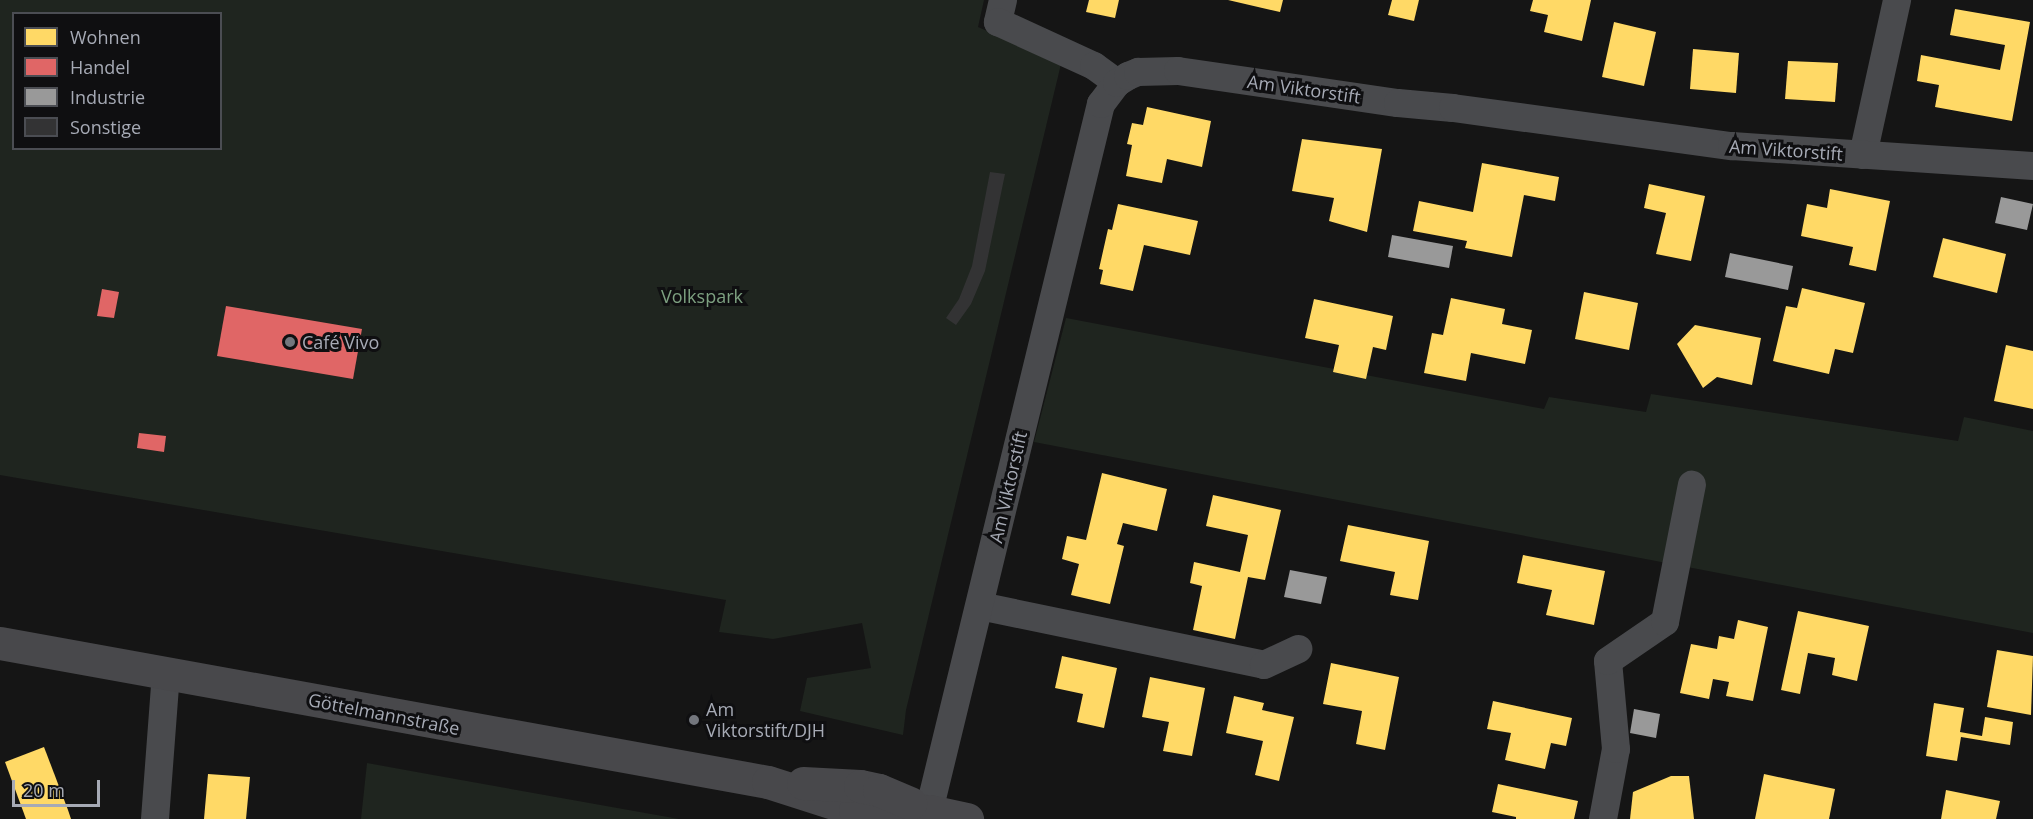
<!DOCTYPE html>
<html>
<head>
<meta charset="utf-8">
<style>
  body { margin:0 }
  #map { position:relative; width:2033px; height:819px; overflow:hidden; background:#151515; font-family:"Open Sans",sans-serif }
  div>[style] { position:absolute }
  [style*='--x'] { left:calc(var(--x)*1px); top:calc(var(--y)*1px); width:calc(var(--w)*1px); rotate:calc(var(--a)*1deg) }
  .green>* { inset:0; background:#1f251f }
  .homes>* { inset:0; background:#ffd966 }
  .shops>* { inset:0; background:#e06666 }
  .industry>* { inset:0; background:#999 }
  .building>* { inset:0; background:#333334 }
  .street>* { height:28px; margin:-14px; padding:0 14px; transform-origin:14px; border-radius:14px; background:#494a4d }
  .secondary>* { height:33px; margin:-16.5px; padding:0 16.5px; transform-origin:16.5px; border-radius:16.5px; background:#48484b }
  .dots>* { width:16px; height:16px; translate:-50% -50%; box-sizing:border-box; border:3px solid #0f0f11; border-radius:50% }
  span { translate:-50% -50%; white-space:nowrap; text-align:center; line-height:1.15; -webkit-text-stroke:6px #0f0f11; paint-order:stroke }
  .street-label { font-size:18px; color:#a6aab5 }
  .park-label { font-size:18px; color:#7da080 }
  .poi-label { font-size:18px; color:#a6aab5 }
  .left { translate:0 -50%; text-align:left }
  .legend { position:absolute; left:12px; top:12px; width:210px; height:138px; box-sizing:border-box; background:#0f0f11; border:2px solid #4b4d53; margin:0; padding:8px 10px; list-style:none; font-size:18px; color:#a6aab5 }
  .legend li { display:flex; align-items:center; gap:12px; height:30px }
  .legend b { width:30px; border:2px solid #4b4d53 }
  .scale { position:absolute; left:12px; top:780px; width:88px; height:27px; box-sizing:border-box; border:3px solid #a6aab5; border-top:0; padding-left:8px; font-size:18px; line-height:21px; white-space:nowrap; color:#a6aab5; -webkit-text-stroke:4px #0f0f11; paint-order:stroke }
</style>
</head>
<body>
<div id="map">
  <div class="green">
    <div style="clip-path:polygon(evenodd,0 0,984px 0,978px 27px,1061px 64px,906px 710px,903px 735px,800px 711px,807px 678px,871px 668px,862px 623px,773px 639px,719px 632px,726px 600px,0 475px,0 0,14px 14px,220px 14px,220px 148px,14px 148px,14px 14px)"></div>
    <div style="clip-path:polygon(1066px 318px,1544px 409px,1549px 397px,1646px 412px,1651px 394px,1958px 441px,1964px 417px,2033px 431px,2033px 633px,1034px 442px)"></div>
    <div style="clip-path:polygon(367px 763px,433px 775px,679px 819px,361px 819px)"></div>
  </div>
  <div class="homes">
    <div style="clip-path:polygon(1089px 0,1119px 0,1115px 18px,1086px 12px)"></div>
    <div style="clip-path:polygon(1228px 0,1283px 0,1280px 12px)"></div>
    <div style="clip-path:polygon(1392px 0,1419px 0,1414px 21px,1388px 15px)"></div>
    <div style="clip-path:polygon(1533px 0,1591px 0,1582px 41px,1544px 32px,1548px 15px,1530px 11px)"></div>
    <div style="clip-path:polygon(1955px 9px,2030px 22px,2012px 121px,1935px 107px,1939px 85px,1917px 81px,1921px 55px,2000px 70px,2005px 45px,1950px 35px)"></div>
    <div style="clip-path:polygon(1614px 22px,1656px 32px,1644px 86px,1602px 77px)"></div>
    <div style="clip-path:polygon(1693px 49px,1739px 53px,1736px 93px,1690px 89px)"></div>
    <div style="clip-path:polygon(1788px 61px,1838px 63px,1835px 102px,1785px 99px)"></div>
    <div style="clip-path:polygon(1147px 107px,1211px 121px,1202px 167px,1167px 159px,1162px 183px,1126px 176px,1132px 145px,1127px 144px,1132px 123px,1143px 125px)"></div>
    <div style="clip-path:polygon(1302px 139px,1382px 149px,1367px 232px,1329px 221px,1334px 198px,1292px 191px)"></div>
    <div style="clip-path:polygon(1482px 163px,1559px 177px,1555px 201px,1524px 195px,1512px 257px,1465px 248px,1467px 241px,1413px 231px,1419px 201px,1473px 212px)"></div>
    <div style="clip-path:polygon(1649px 184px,1705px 196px,1691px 261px,1656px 254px,1666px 213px,1644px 208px)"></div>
    <div style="clip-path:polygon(1830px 189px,1890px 201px,1876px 271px,1849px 265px,1853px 247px,1801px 236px,1807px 204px,1827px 208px)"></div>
    <div style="clip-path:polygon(1118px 204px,1198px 221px,1190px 255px,1144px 245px,1133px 291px,1100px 284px,1103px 270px,1099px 269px,1108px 229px,1112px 230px)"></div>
    <div style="clip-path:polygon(1943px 238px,2006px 254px,1997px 293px,1933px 277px)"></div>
    <div style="clip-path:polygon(1802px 288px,1865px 303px,1853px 353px,1835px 349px,1829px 374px,1773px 361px,1786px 306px,1797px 308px)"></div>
    <div style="clip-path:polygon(1584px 292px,1638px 303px,1629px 350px,1575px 339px)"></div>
    <div style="clip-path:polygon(1451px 298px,1505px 309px,1502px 324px,1532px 330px,1525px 364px,1471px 353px,1466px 381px,1424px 373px,1432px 333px,1443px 335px)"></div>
    <div style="clip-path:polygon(1314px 299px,1393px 316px,1386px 350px,1373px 347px,1366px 379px,1333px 372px,1339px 345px,1305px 338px)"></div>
    <div style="clip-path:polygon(1695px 325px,1761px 338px,1752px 385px,1717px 377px,1703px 388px,1677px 344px)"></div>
    <div style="clip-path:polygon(2006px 345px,2033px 351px,2033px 409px,1994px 401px)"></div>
    <div style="clip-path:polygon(1102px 473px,1167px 489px,1157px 531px,1123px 523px,1117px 544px,1124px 546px,1110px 604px,1071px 595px,1079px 564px,1062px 559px,1067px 536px,1086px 540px)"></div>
    <div style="clip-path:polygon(1213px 495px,1281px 510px,1265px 580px,1248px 577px,1235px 639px,1193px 630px,1202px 586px,1190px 583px,1194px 562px,1240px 572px,1248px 535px,1206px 526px)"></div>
    <div style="clip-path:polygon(1348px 525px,1429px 541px,1418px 600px,1390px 595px,1395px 572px,1340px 561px)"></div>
    <div style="clip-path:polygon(1523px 555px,1605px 571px,1594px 625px,1546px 615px,1552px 590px,1517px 583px)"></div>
    <div style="clip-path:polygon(1798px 611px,1869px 626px,1857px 681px,1832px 675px,1835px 658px,1808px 653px,1800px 694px,1781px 690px)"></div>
    <div style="clip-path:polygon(1738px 620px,1768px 627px,1753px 701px,1726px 696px,1729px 682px,1713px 679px,1709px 699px,1680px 693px,1691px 644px,1717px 649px,1719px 636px,1734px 639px)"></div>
    <div style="clip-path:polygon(1997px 650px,2033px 656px,2031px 715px,1987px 707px)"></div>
    <div style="clip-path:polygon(1062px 656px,1117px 668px,1104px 728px,1077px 722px,1083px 694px,1055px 688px)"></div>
    <div style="clip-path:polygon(1331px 663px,1399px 677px,1385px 750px,1356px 744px,1362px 711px,1323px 704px)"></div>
    <div style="clip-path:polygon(1150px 677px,1205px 688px,1192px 756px,1163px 751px,1169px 722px,1142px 717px)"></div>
    <div style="clip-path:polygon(1234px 696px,1264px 703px,1262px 710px,1294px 717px,1279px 781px,1255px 775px,1263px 741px,1226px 733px)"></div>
    <div style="clip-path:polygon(1493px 701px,1572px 718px,1566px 746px,1551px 743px,1545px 769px,1505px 760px,1511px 733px,1487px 729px)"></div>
    <div style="clip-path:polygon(1934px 703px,1964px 708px,1960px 732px,1982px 736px,1985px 717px,2013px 722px,2010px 745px,1961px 737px,1957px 761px,1926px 756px)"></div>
    <div style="clip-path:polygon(44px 747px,68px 810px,71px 819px,26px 819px,5px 762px)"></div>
    <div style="clip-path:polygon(208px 774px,250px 777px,246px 819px,204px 819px)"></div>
    <div style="clip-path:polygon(1764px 774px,1835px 789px,1829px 819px,1755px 819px)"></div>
    <div style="clip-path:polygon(1671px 776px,1689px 776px,1694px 819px,1630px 819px,1633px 792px)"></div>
    <div style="clip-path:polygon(1498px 784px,1578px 801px,1574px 819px,1516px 819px,1516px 817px,1492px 812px)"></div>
    <div style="clip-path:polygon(1946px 790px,2000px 801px,1996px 819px,1941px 819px)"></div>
  </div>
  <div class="shops">
    <div style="clip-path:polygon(102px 289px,119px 292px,114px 318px,97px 316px)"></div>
    <div style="clip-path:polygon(226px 306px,362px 329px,353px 379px,217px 356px)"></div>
    <div style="clip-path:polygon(139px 433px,166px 436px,164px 452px,137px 448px)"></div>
  </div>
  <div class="industry">
    <div style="clip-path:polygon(2001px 197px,2033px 204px,2027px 230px,1995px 223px)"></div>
    <div style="clip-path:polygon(1392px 235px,1453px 246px,1449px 268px,1388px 257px)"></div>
    <div style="clip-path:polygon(1730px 253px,1793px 266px,1788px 290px,1725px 277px)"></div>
    <div style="clip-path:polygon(1290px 570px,1327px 577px,1321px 604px,1284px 597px)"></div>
    <div style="clip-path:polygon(1634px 709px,1660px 714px,1656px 738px,1630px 733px)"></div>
  </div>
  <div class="building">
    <div style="clip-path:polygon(990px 172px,1005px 174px,985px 271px,971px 304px,956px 325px,946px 318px,959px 299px,972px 266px)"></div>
  </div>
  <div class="street">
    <div style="--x:1003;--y:0;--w:23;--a:103"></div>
    <div style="--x:998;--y:22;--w:106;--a:24.6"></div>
    <div style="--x:1094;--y:66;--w:29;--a:36"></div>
    <div style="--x:1863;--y:155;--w:159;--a:-77.6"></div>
    <div style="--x:980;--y:606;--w:290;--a:11.7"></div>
    <div style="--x:1264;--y:665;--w:38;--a:-25"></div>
    <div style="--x:929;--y:811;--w:728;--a:-76.33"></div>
    <div style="--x:1101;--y:104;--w:26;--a:-53"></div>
    <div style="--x:1117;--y:83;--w:13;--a:-32"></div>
    <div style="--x:1128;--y:76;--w:11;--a:-22"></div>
    <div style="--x:1138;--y:72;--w:40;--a:-1.4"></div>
    <div style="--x:1178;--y:71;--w:222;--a:8.3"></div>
    <div style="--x:1398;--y:103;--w:55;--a:5.2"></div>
    <div style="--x:1453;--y:108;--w:282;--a:7.8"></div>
    <div style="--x:1732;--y:146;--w:302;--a:3.8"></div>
    <div style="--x:155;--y:819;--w:147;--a:-85.7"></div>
    <div style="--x:1603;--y:819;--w:71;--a:-79.5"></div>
    <div style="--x:1616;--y:749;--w:88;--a:-95.2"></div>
    <div style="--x:1608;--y:661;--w:69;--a:-34.4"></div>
    <div style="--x:1665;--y:622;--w:140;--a:-78.9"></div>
  </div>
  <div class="secondary">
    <div style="--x:0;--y:643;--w:780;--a:10.26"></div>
    <div style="--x:768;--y:782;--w:91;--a:17.8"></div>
    <div style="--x:855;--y:810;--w:74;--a:0.8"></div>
    <div style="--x:929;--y:811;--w:39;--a:12"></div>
    <div style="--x:803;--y:783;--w:57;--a:3"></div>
    <div style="--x:860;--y:786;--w:19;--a:12"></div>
    <div style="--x:879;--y:790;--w:34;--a:23"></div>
  </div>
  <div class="dots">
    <div style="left:290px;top:342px;background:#73767d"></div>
    <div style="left:694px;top:720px;background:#73767d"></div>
  </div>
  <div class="street-label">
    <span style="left:1304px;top:89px;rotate:8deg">Am Viktorstift</span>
    <span style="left:1786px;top:150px;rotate:4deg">Am Viktorstift</span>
    <span style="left:1008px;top:487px;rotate:-77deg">Am Viktorstift</span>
    <span style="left:384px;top:714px;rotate:11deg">Göttelmannstraße</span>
  </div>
  <div class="park-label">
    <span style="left:702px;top:296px">Volkspark</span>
  </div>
  <div class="poi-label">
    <span class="left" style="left:302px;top:342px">Café Vivo</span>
    <span class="left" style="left:706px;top:720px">Am<br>Viktorstift/DJH</span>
  </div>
  <ul class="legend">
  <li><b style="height:16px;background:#ffd966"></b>Wohnen</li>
  <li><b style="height:16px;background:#e06666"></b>Handel</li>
  <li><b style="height:16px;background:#999"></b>Industrie</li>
  <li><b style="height:16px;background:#333334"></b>Sonstige</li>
  </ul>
  <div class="scale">20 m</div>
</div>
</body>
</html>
